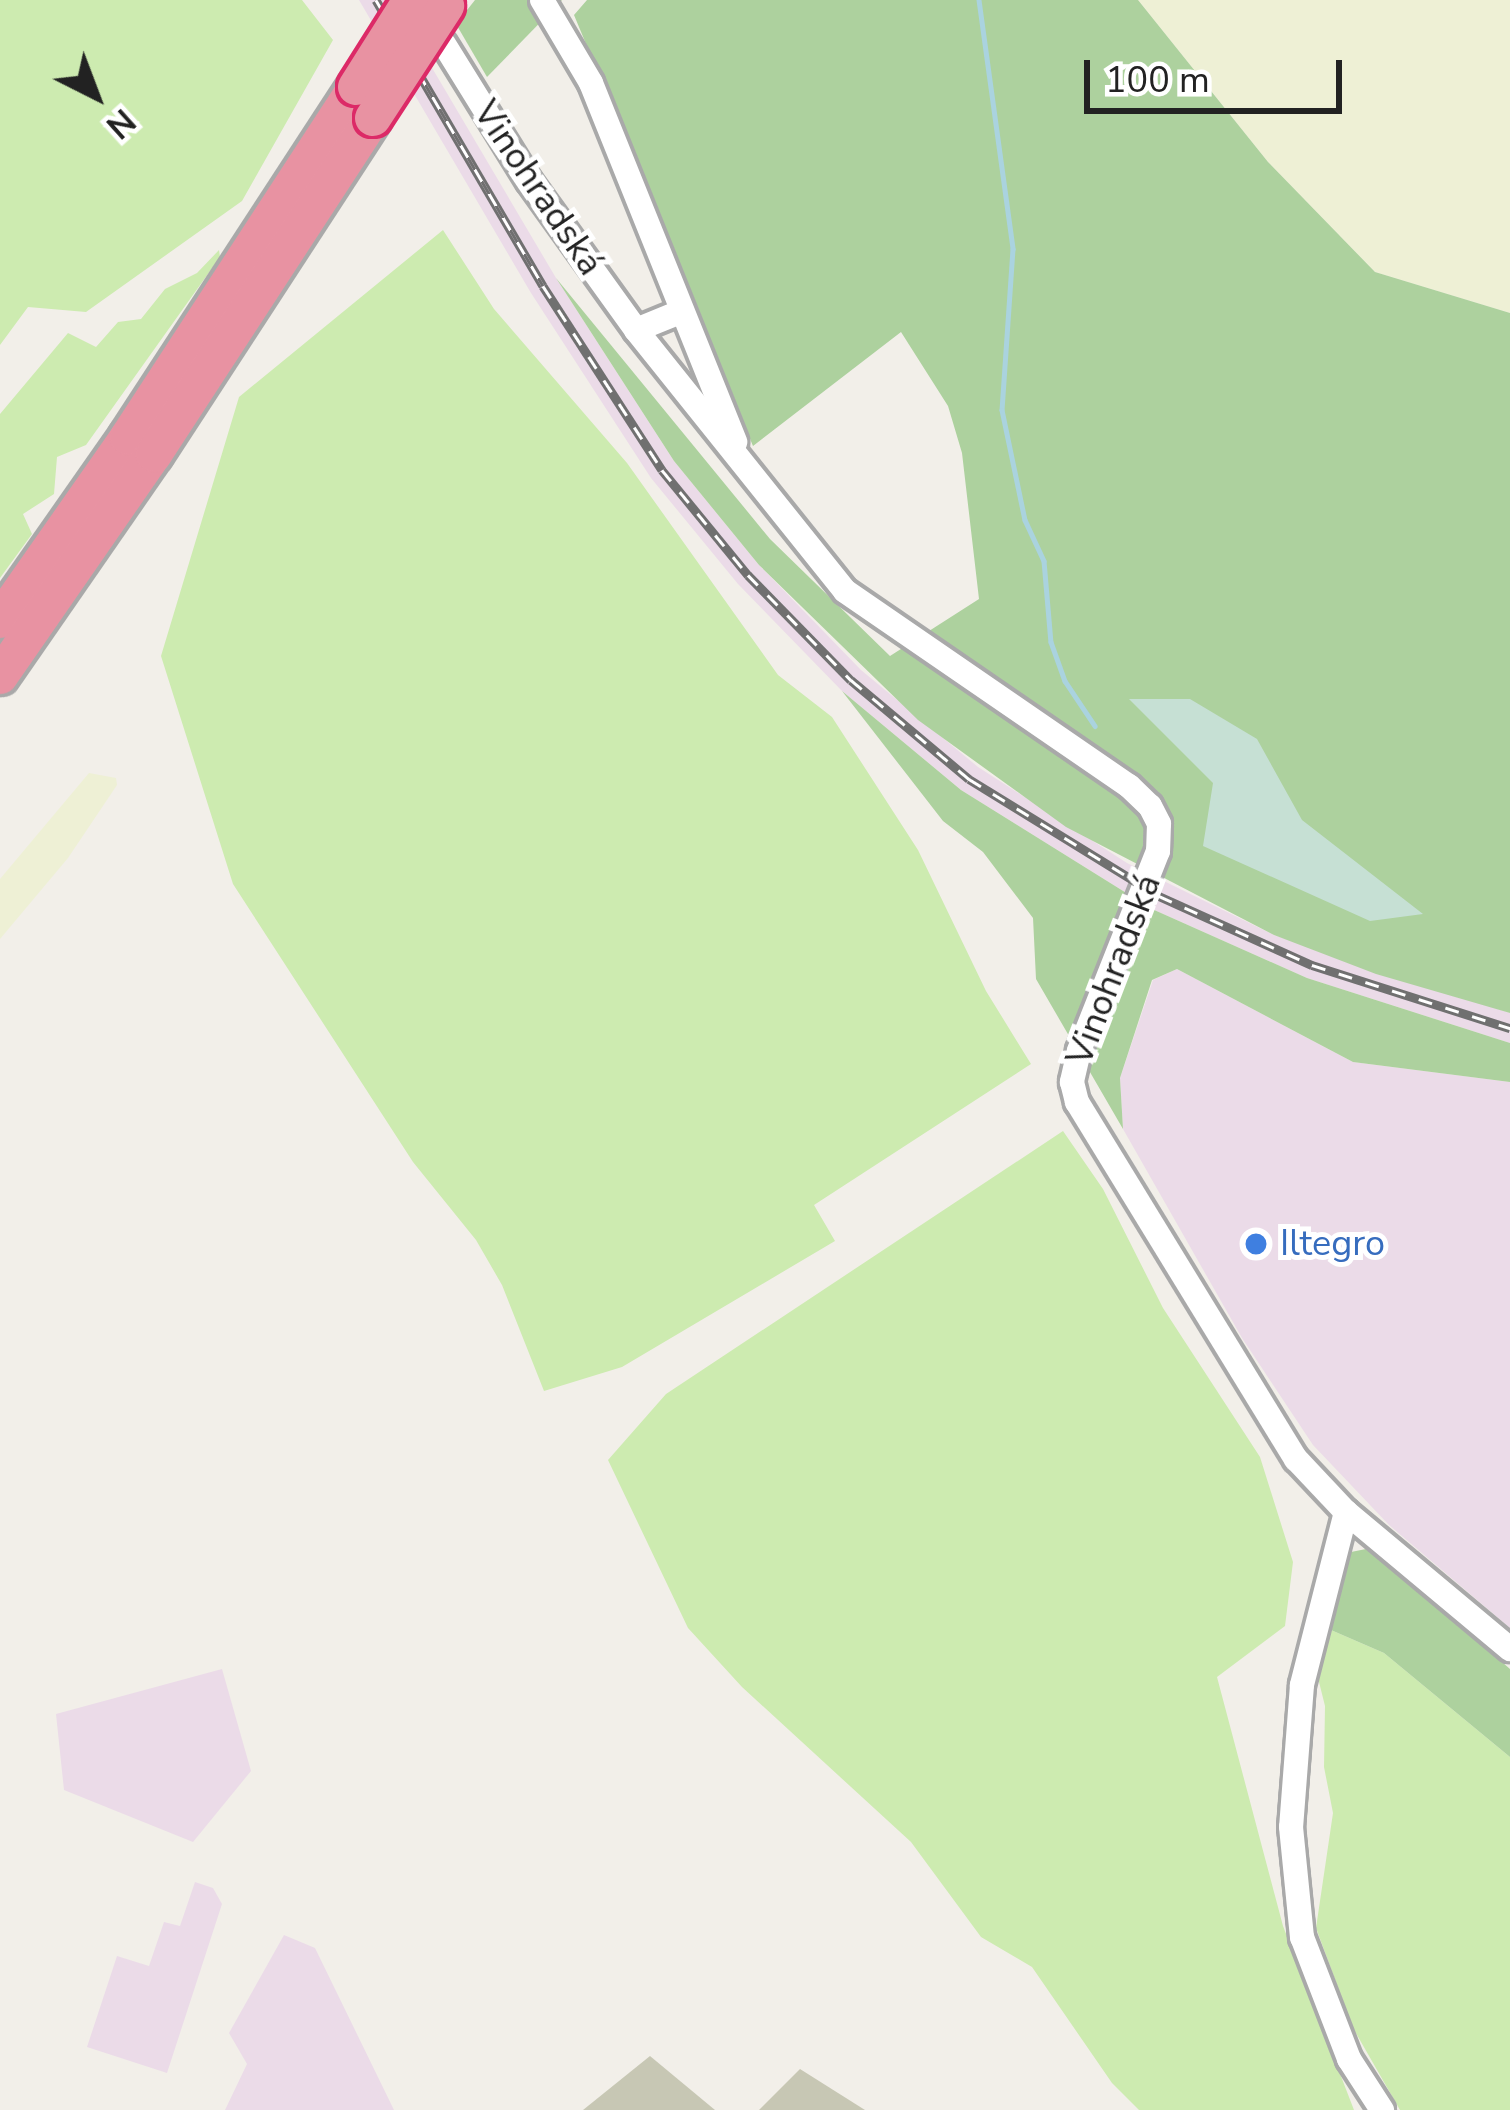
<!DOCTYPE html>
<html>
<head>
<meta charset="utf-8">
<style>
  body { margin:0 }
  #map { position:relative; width:1510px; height:2110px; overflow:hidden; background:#f2efe9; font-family:"Nunito Sans",sans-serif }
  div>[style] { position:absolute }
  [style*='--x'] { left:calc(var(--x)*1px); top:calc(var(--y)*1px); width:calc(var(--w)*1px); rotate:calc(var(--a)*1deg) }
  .industrial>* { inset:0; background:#ebdbe8 }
  .construction>* { inset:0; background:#c7c7b4 }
  .farmland>* { inset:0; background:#eef0d5 }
  .grass>* { inset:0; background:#cdebb0 }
  .forest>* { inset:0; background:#add19e }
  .wetland>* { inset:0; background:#c6e0d4 }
  .stream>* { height:4.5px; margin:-2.25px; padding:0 2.25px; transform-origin:2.25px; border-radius:2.25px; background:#aad3df }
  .roads { filter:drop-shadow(3px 0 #a9a9a9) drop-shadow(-3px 0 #a9a9a9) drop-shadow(0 3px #a9a9a9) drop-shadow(0 -3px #a9a9a9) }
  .minor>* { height:24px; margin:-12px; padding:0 12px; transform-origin:12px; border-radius:12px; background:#fff }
  .highway>* { height:36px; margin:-18px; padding:0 18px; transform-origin:18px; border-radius:18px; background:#e892a2 }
  .rail>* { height:9px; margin-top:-4.5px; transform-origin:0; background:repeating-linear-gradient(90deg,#fff 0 14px,#707070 0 28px); box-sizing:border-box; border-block:3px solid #707070 }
  .bridges { filter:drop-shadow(3px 0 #dc2a67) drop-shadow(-3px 0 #dc2a67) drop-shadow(0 3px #dc2a67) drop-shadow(0 -3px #dc2a67) }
  .highway-bridge>* { height:36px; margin:-18px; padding:0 18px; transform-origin:18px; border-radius:18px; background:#e892a2 }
  .dots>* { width:33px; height:33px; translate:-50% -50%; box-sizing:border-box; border:6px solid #fff; border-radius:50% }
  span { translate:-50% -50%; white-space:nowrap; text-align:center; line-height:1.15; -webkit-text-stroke:10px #fff; paint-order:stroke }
  .street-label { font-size:36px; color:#222 }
  .shop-label { font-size:36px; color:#366cbe }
  .left { translate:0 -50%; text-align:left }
  .north { position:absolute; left:36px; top:36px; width:120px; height:120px; -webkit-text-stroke:9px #fff; paint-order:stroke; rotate:138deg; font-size:33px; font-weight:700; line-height:48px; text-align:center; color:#222 }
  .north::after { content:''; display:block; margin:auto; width:42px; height:54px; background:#222; clip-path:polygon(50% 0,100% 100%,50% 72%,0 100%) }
  .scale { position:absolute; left:1084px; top:60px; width:258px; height:54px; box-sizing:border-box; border:6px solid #222; border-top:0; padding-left:15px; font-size:36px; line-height:42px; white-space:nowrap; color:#222; -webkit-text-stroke:9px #fff; paint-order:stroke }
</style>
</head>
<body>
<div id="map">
  <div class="industrial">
    <div style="clip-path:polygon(359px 0,392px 0,556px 278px,674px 461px,759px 565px,861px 670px,978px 767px,1127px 863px,1274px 935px,1510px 1013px,1510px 1043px,1307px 978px,1152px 909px,961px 790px,842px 691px,738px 584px,651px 478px,531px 293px)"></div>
    <div style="clip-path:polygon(1177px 969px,1353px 1062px,1510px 1082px,1510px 1628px,1389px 1525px,1313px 1445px,1242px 1338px,1123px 1129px,1120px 1078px,1153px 980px)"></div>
    <div style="clip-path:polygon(222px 1669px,251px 1771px,193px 1842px,64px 1790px,56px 1714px)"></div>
    <div style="clip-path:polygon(195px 1882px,213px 1888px,222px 1904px,167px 2073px,87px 2047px,117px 1956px,149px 1966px,164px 1922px,180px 1926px)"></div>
    <div style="clip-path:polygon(284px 1935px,315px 1948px,394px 2110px,225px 2110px,247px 2064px,229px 2033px)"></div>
  </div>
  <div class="construction">
    <div style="clip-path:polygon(650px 2056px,715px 2110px,583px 2110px)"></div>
    <div style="clip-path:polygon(800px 2069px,865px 2110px,759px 2110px)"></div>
  </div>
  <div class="farmland">
    <div style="clip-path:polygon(1138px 0,1510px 0,1510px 313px,1375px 272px,1268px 162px)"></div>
    <div style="clip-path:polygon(89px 773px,116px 778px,117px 785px,68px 858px,0 939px,0 879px)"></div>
  </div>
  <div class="grass">
    <div style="clip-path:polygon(0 0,302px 0,333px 40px,242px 201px,86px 312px,28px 307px,0 345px)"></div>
    <div style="clip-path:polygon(443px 230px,494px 309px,627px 463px,778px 675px,832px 717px,918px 850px,986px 991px,1031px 1064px,814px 1205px,835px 1241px,622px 1367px,544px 1391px,502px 1285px,476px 1240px,413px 1162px,233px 884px,161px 656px,239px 397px)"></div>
    <div style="clip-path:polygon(219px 250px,220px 257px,86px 445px,57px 457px,54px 494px,23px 514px,32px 534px,0 578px,0 414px,68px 333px,96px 347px,118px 322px,141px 319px,165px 289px,197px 273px)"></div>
    <div style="clip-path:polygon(1063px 1131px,1103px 1189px,1163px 1308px,1260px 1457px,1293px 1562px,1285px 1626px,1217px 1677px,1283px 1926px,1354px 2110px,1139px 2110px,1112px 2083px,1032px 1967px,981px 1937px,911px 1842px,742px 1687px,688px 1628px,608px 1460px,666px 1394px)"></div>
    <div style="clip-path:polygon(1324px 1627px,1384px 1653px,1510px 1757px,1510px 2110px,1400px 2110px,1353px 2028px,1316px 1928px,1333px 1813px,1324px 1767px,1325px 1706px,1316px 1670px)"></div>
  </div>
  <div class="forest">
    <div style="clip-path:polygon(475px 0,562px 0,487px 77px,456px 24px)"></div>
    <div style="clip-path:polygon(587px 0,1138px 0,1268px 162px,1375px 272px,1510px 313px,1510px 1013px,1376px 974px,1274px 935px,1066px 827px,918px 720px,759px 565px,674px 461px,556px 278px,770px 539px,890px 656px,979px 599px,962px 453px,948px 406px,901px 332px,753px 446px,574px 15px)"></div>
    <div style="clip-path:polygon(842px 691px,961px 790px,1152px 909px,1307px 978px,1510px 1043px,1510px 1082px,1353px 1062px,1177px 969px,1152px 980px,1120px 1078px,1123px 1129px,1036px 979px,1033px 918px,983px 852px,943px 821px)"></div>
    <div style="clip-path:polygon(1371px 1548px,1510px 1669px,1510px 1757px,1384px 1653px,1324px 1627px,1346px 1553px)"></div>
  </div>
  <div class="wetland">
    <div style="clip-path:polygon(1129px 699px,1190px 699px,1257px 739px,1302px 820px,1423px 914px,1370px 921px,1203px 846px,1213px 783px)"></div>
  </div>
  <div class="stream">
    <div style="--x:979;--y:0;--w:251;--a:82.2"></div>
    <div style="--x:1013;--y:249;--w:161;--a:93.9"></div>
    <div style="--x:1002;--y:410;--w:112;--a:78.2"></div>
    <div style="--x:1025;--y:520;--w:45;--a:65.1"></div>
    <div style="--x:1044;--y:561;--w:81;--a:85.1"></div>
    <div style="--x:1051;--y:642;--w:41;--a:70.3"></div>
    <div style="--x:1065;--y:681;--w:54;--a:56.3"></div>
  </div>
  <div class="roads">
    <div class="minor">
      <div style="--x:542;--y:0;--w:96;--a:59.4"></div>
      <div style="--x:591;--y:83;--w:387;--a:68.1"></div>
      <div style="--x:444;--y:44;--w:161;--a:58.2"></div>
      <div style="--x:529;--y:181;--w:183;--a:54.3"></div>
      <div style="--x:636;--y:330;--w:334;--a:51.3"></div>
      <div style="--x:845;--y:591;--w:345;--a:34.5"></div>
      <div style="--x:1129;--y:786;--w:29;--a:44"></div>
      <div style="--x:1150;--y:806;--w:20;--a:63"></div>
      <div style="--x:1159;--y:824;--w:27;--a:92"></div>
      <div style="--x:1158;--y:851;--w:215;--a:111.6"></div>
      <div style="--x:1079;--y:1051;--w:32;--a:103"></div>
      <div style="--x:1072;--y:1082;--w:21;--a:76"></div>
      <div style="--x:1077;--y:1102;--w:419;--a:58.5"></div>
      <div style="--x:1296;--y:1459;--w:73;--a:46.7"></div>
      <div style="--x:1346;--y:1512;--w:214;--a:39.9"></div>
      <div style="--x:636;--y:330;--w:48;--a:-22.2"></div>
      <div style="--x:1346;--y:1512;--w:179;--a:104.3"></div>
      <div style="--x:1302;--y:1685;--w:142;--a:94.4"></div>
      <div style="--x:1291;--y:1827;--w:111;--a:84.3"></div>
      <div style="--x:1302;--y:1937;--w:131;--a:68.9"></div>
      <div style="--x:1349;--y:2059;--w:61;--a:57.1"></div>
    </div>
    <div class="highway">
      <div style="--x:0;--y:620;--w:223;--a:-55"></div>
      <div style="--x:128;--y:437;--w:418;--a:-56.9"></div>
      <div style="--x:0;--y:676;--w:270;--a:-55.3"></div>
      <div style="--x:154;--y:454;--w:401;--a:-56.9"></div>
    </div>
  </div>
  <div class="rail">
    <div style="--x:376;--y:0;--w:331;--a:59.7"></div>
    <div style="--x:543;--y:286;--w:219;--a:57.1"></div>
    <div style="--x:662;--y:470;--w:136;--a:50.7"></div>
    <div style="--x:748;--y:575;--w:147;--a:45.6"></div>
    <div style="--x:851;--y:680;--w:154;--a:40"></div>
    <div style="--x:969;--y:779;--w:223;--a:31.6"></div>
    <div style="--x:1159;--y:896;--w:168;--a:24.3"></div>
    <div style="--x:1312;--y:965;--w:208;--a:17.7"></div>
  </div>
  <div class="bridges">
    <div class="highway-bridge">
      <div style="--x:356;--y:87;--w:103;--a:-57.7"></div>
      <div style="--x:373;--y:118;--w:134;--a:-56.9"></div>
    </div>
  </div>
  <div class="dots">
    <div style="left:1256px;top:1244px;background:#3f7fe0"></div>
  </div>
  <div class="street-label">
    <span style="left:538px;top:188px;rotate:56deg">Vinohradská</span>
    <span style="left:1114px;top:970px;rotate:-69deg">Vinohradská</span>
  </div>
  <div class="shop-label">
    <span class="left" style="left:1280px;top:1244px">Iltegro</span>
  </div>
  <div class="north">N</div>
  <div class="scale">100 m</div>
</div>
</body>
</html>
